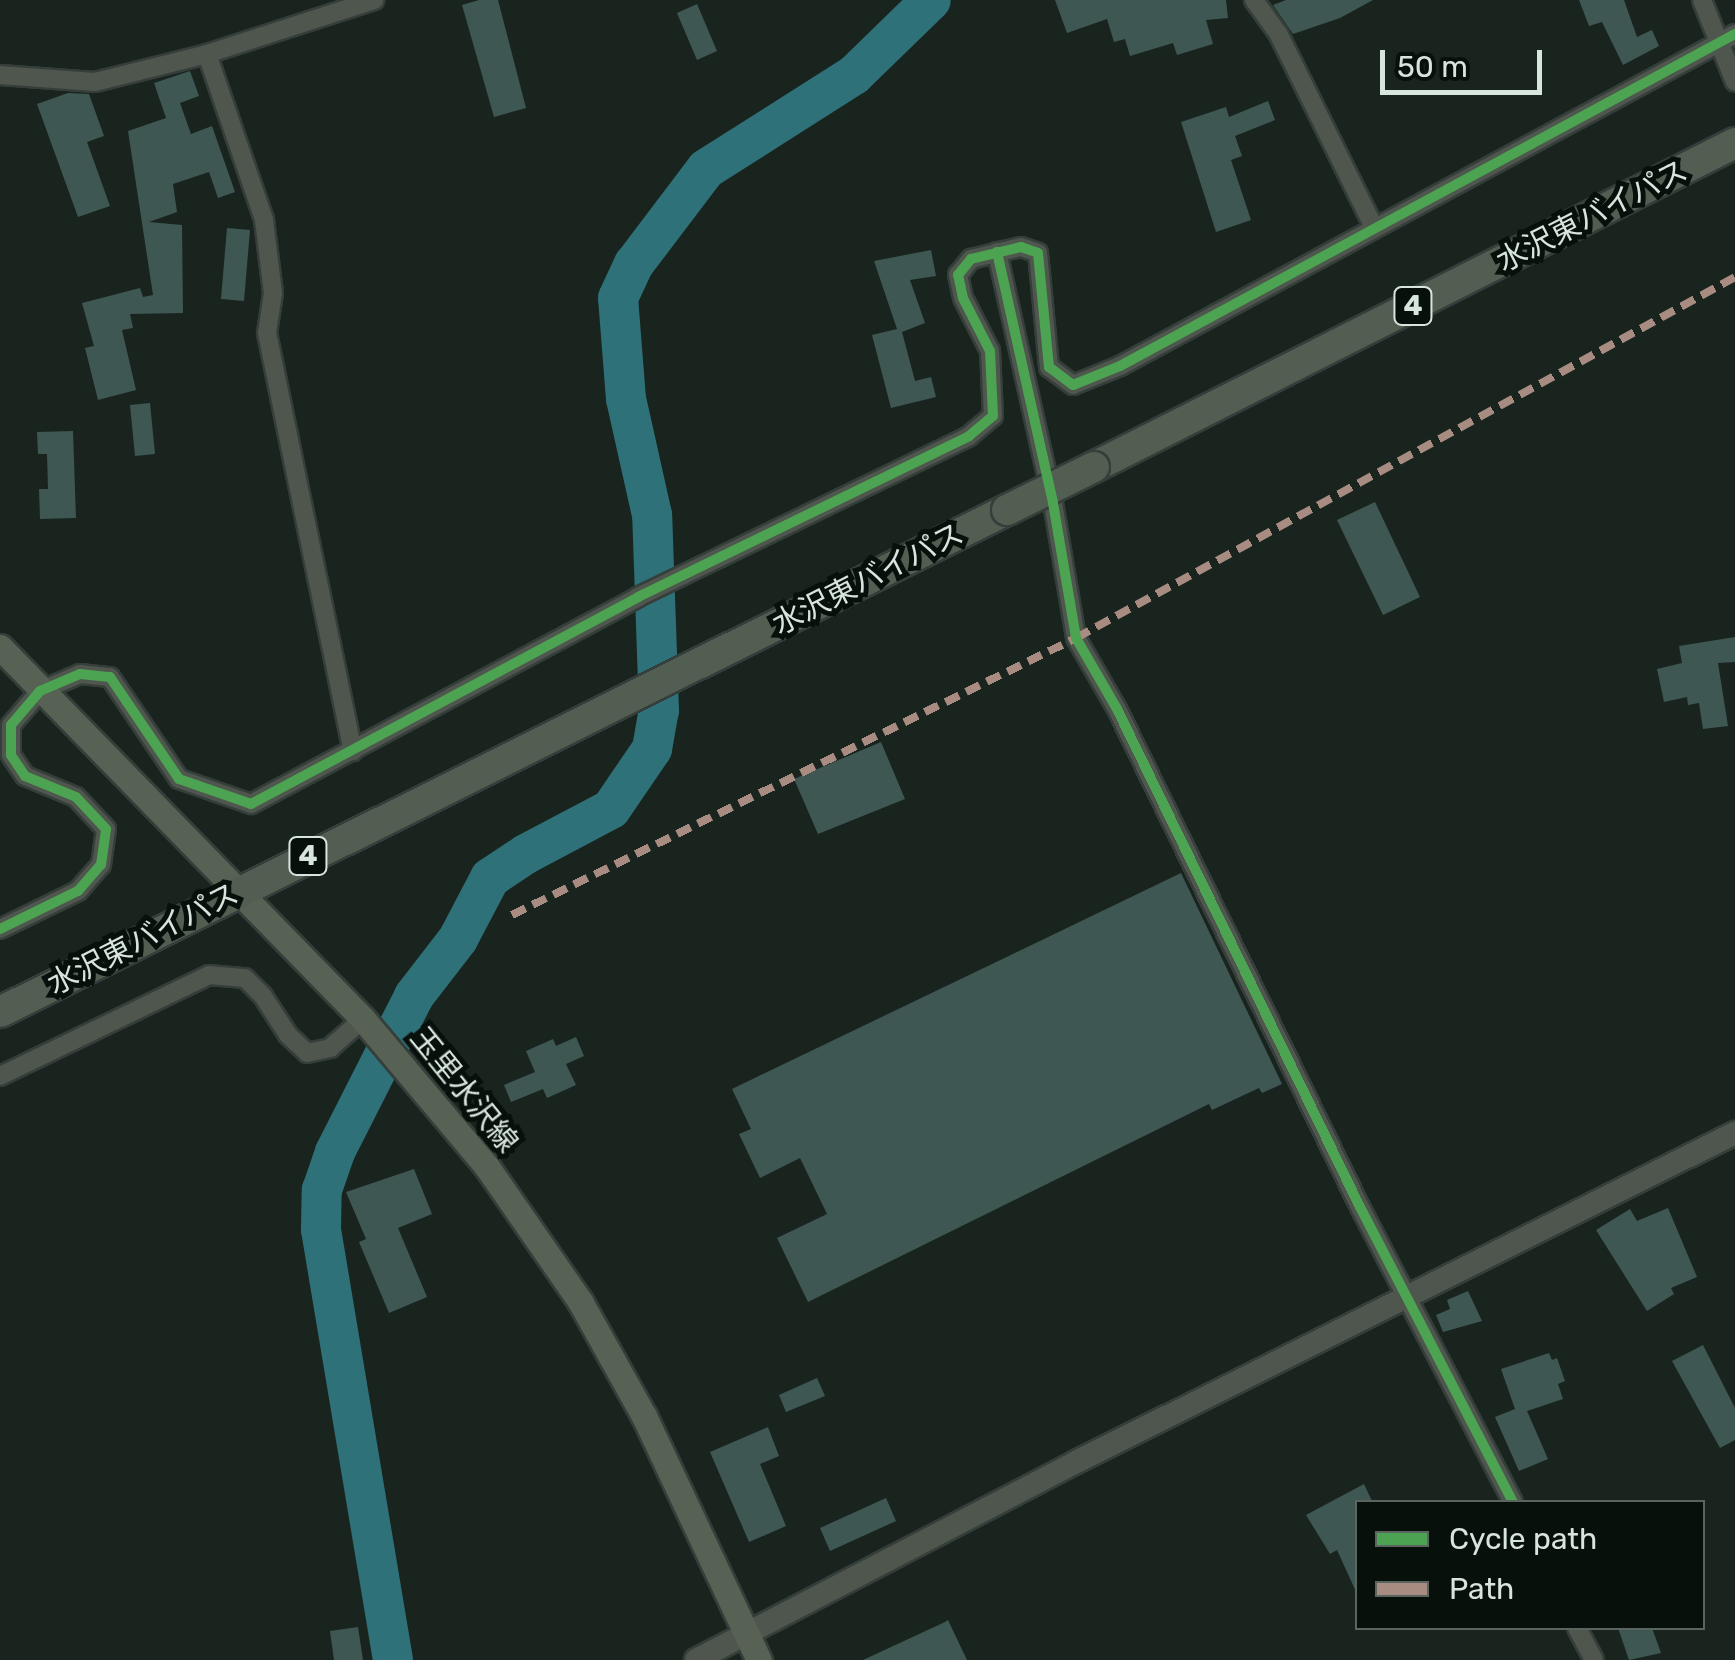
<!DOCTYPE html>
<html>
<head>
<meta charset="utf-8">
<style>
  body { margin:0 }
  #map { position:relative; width:1735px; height:1660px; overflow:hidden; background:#19241f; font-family:Rubik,"Noto Sans JP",sans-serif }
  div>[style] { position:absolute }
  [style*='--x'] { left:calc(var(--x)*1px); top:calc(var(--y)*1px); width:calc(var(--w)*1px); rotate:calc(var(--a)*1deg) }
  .river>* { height:40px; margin:-20px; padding:0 20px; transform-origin:20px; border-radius:20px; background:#2f7178 }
  .building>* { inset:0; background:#3f5753 }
  .roads { filter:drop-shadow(2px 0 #353e3a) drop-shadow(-2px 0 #353e3a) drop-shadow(0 2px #353e3a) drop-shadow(0 -2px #353e3a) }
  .minor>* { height:18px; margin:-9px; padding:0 9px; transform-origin:9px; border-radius:9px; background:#4e564d }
  .tertiary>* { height:22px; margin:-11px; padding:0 11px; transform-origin:11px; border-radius:11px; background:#4e564d }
  .secondary>* { height:25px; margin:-12.5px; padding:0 12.5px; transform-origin:12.5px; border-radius:12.5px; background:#576255 }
  .trunk>* { height:30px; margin:-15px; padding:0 15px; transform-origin:15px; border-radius:15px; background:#525e52 }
  .bridges { filter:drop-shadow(2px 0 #353e3a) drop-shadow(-2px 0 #353e3a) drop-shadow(0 2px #353e3a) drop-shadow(0 -2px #353e3a) }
  .trunk-bridge>* { height:30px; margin:-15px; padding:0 15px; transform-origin:15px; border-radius:15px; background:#525e52 }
  .quiet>* { height:8px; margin-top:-4px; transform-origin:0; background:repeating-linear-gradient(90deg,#a88b81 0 15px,transparent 0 23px) }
  .cycleway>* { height:10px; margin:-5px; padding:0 5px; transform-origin:5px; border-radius:5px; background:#4ca352 }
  span { translate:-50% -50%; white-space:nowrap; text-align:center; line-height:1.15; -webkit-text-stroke:10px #07100b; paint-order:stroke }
  .shield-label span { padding:2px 8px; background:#07100b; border:2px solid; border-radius:8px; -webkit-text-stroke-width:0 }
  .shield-label { font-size:28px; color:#d8e5de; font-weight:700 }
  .street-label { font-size:30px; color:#d8e5de }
  .legend { position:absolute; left:1355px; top:1500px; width:350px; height:130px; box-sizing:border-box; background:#07100b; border:2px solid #5b655f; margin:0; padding:12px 18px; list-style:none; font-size:30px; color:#d8e5de }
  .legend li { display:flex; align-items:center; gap:20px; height:50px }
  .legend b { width:50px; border:2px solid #5b655f }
  .scale { position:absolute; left:1380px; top:50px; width:162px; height:45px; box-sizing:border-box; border:5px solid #d8e5de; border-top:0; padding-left:12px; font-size:30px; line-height:35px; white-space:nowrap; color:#d8e5de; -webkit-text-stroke:8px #07100b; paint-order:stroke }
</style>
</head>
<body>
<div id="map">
  <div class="river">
    <div style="--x:393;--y:1660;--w:437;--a:-99.5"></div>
    <div style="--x:321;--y:1229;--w:39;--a:-89"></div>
    <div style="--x:322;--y:1190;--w:40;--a:-71.1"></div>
    <div style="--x:335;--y:1152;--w:175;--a:-63.1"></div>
    <div style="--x:414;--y:996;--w:72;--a:-52.3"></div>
    <div style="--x:458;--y:939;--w:69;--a:-62.3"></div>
    <div style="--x:490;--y:878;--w:43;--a:-33.7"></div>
    <div style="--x:526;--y:854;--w:96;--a:-27.9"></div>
    <div style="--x:611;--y:809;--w:73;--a:-55.7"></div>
    <div style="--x:652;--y:749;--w:39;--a:-80"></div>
    <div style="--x:659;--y:711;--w:196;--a:-92"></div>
    <div style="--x:652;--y:515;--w:119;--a:-102.6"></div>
    <div style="--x:626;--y:399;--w:101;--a:-94.5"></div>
    <div style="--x:618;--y:298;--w:38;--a:-65"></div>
    <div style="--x:634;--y:264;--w:119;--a:-52.8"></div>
    <div style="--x:706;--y:169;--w:175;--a:-32.4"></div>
    <div style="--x:854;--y:75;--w:107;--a:-44.2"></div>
  </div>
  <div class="building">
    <div style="clip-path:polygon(479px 0,498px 0,526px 108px,494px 117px,462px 5px)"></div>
    <div style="clip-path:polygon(1055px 0,1226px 0,1228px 18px,1206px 20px,1213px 44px,1177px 55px,1173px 43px,1130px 56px,1125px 39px,1114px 42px,1107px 19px,1067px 33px)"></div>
    <div style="clip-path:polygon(1286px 0,1373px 0,1340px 18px,1293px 34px,1273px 5px)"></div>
    <div style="clip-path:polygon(1579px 0,1624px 0,1637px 37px,1652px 30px,1659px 46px,1623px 65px,1602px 22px,1589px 26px)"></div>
    <div style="clip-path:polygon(697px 4px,717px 51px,697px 60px,677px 13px)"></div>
    <div style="clip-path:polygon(190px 71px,199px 96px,180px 103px,191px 134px,212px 126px,235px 192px,218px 198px,209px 172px,173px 184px,177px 212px,149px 222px,182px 225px,183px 313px,130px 314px,133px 328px,122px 330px,136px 390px,98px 400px,85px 348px,94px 346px,82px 303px,140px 288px,143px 297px,153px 295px,128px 131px,166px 118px,154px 83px)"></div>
    <div style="clip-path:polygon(68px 93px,89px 94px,104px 136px,87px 142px,110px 206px,78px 217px,37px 104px)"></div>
    <div style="clip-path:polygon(1268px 101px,1275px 120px,1235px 136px,1242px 156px,1231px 160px,1251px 220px,1216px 232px,1181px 122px,1226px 107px,1229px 117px)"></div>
    <div style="clip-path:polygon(227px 228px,250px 230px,244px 301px,221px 299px)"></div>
    <div style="clip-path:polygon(931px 250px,936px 276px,910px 280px,925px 323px,902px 332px,915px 381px,931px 377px,936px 397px,891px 408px,872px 335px,897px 329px,874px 261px)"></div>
    <div style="clip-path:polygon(150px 403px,155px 454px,135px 456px,130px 405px)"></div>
    <div style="clip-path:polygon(73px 431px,76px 518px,40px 519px,39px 489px,48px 489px,47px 454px,38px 454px,37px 432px)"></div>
    <div style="clip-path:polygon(1375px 502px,1420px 597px,1383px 615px,1337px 520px)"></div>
    <div style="clip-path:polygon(1735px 637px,1735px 662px,1718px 663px,1728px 726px,1703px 729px,1699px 703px,1688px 705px,1687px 697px,1664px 702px,1657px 669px,1682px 663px,1679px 646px)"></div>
    <div style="clip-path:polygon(881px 742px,905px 799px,818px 834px,794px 779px)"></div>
    <div style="clip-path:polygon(1181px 873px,1282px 1084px,1262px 1093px,1259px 1088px,1212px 1110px,1209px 1104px,808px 1302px,777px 1238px,827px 1214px,800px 1158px,760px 1178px,739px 1134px,751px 1129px,732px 1089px)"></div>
    <div style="clip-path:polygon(576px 1037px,584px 1056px,566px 1064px,576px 1085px,547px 1098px,543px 1089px,511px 1102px,504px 1085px,535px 1072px,526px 1051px,553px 1039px,556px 1046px)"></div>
    <div style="clip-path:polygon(414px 1169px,432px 1214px,398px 1228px,427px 1297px,389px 1313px,359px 1242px,366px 1239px,346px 1192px)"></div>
    <div style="clip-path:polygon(1668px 1208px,1697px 1277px,1671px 1288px,1674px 1294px,1647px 1311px,1596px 1230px,1630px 1209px,1637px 1221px)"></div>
    <div style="clip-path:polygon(1468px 1291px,1482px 1321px,1443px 1332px,1436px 1315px,1450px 1309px,1447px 1300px)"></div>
    <div style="clip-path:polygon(1703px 1345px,1735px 1408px,1735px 1440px,1720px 1448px,1672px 1361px)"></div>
    <div style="clip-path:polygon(1549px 1353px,1552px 1360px,1557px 1358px,1565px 1381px,1558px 1384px,1563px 1399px,1527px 1411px,1548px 1459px,1519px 1471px,1495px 1417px,1515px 1409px,1501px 1369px)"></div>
    <div style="clip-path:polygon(817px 1378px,825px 1396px,786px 1412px,779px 1395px)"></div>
    <div style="clip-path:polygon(768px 1427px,779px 1456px,760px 1464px,786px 1526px,749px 1542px,710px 1452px)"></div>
    <div style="clip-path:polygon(1364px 1484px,1372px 1501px,1358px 1502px,1358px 1596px,1337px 1550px,1330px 1554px,1306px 1515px)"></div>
    <div style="clip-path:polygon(886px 1498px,896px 1521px,830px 1551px,820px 1528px)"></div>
    <div style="clip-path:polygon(948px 1620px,967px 1660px,863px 1660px,945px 1622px)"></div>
    <div style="clip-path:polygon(358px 1627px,363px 1660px,334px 1660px,330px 1631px)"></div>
    <div style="clip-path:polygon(1618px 1628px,1652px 1628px,1661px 1653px,1629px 1660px)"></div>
  </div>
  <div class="roads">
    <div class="minor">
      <div style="--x:1254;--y:0;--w:41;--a:54"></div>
      <div style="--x:1278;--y:33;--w:216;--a:63.7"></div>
      <div style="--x:1702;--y:0;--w:88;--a:68.1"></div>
      <div style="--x:207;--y:54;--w:176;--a:71"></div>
      <div style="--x:264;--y:220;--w:74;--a:83"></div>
      <div style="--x:273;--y:293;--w:40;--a:98.5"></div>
      <div style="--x:267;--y:333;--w:427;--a:78.4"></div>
      <div style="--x:0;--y:75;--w:95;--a:4.2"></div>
      <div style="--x:95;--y:82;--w:115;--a:-14"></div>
      <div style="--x:207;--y:54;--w:176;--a:-17.9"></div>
      <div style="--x:997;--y:252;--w:257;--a:77.4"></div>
      <div style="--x:1053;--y:503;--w:137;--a:80.3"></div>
      <div style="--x:1076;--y:638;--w:82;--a:60"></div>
      <div style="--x:1117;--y:709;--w:554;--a:63.99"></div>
      <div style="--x:1360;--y:1207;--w:332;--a:62.6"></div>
      <div style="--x:0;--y:929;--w:87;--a:-26"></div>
      <div style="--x:78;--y:891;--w:35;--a:-49"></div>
      <div style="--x:101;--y:865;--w:36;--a:-82"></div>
      <div style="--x:106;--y:829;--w:44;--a:-133.2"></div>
      <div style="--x:76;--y:797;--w:55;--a:-157.6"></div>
      <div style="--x:25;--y:776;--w:25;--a:-124"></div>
      <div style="--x:11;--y:755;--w:30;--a:-90"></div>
      <div style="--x:11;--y:725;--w:45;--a:-49.5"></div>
      <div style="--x:40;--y:691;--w:43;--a:-23"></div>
      <div style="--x:80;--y:674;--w:30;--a:6"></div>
      <div style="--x:110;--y:677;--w:123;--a:55.9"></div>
      <div style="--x:179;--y:779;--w:76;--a:19.1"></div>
      <div style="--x:251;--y:804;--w:439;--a:-28.1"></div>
      <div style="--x:638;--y:597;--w:368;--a:-25.9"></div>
      <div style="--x:969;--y:436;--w:31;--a:-40"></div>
      <div style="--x:993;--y:416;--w:65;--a:-92.6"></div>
      <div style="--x:990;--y:351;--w:59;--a:-117"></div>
      <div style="--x:963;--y:298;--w:24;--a:-102"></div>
      <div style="--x:958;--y:275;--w:21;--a:-51"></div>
      <div style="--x:971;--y:259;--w:51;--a:-13.5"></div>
      <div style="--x:1021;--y:247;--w:18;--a:19"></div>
      <div style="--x:1038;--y:253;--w:115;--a:84.5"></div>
      <div style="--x:1049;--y:367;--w:30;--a:37"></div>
      <div style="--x:1073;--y:385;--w:51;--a:-22"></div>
      <div style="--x:1120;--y:366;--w:699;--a:-28.36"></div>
      <div style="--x:0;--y:1076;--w:232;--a:-25.8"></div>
      <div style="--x:209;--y:975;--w:36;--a:5"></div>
      <div style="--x:245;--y:978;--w:25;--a:45"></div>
      <div style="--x:263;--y:996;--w:46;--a:57.3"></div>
      <div style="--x:288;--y:1035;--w:26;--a:43"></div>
      <div style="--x:307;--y:1053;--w:24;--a:-12"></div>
      <div style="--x:330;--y:1048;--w:44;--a:-41.3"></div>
      <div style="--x:1577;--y:1628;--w:36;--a:62"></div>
    </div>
    <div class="tertiary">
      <div style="--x:696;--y:1660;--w:428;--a:-27.5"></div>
      <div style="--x:1076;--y:1462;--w:737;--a:-26.53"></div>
    </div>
    <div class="secondary">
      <div style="--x:0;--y:647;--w:520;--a:45.7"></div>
      <div style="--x:363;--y:1019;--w:193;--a:50"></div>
      <div style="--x:487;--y:1167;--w:165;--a:55.3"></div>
      <div style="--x:581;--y:1303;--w:129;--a:60.9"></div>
      <div style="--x:644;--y:1416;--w:270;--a:64.8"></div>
    </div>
    <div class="trunk">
      <div style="--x:1094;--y:467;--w:718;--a:-26.81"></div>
      <div style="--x:0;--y:1012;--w:1125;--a:-26.5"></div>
    </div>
  </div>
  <div class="bridges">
    <div class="trunk-bridge">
      <div style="--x:1007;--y:510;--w:97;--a:-26.3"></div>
    </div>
  </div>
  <div class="quiet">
    <div style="--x:512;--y:915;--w:628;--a:-26.16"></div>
    <div style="--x:1076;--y:638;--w:751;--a:-28.71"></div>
  </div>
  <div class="cycleway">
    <div style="--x:997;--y:252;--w:257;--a:77.4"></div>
    <div style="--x:1053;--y:503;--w:137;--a:80.3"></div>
    <div style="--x:1076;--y:638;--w:82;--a:60"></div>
    <div style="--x:1117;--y:709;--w:554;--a:63.99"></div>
    <div style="--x:1360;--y:1207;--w:332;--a:62.6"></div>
    <div style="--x:0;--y:929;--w:87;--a:-26"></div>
    <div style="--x:78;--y:891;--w:35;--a:-49"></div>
    <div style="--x:101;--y:865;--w:36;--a:-82"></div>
    <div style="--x:106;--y:829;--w:44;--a:-133.2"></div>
    <div style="--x:76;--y:797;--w:55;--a:-157.6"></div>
    <div style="--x:25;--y:776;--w:25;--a:-124"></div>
    <div style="--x:11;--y:755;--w:30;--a:-90"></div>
    <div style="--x:11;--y:725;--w:45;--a:-49.5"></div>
    <div style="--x:40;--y:691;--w:43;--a:-23"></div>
    <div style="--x:80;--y:674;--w:30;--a:6"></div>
    <div style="--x:110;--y:677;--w:123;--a:55.9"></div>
    <div style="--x:179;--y:779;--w:76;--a:19.1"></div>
    <div style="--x:251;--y:804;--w:439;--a:-28.1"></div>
    <div style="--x:638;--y:597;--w:368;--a:-25.9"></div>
    <div style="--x:969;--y:436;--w:31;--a:-40"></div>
    <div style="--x:993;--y:416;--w:65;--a:-92.6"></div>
    <div style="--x:990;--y:351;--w:59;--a:-117"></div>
    <div style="--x:963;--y:298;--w:24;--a:-102"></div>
    <div style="--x:958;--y:275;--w:21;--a:-51"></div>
    <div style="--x:971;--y:259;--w:51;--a:-13.5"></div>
    <div style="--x:1021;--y:247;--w:18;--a:19"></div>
    <div style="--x:1038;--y:253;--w:115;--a:84.5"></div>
    <div style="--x:1049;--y:367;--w:30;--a:37"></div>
    <div style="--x:1073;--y:385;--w:51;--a:-22"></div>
    <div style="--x:1120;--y:366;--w:699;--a:-28.36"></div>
  </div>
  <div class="shield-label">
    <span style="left:1413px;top:306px">4</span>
    <span style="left:308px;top:856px">4</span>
  </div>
  <div class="street-label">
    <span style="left:1592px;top:216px;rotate:-27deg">水沢東バイパス</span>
    <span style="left:868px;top:579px;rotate:-27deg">水沢東バイパス</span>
    <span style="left:143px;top:939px;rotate:-27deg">水沢東バイパス</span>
    <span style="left:464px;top:1090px;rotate:51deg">玉里水沢線</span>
  </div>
  <ul class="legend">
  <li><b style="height:12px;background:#4ca352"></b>Cycle path</li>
  <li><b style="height:12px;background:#a88b81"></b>Path</li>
  </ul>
  <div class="scale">50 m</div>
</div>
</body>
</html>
